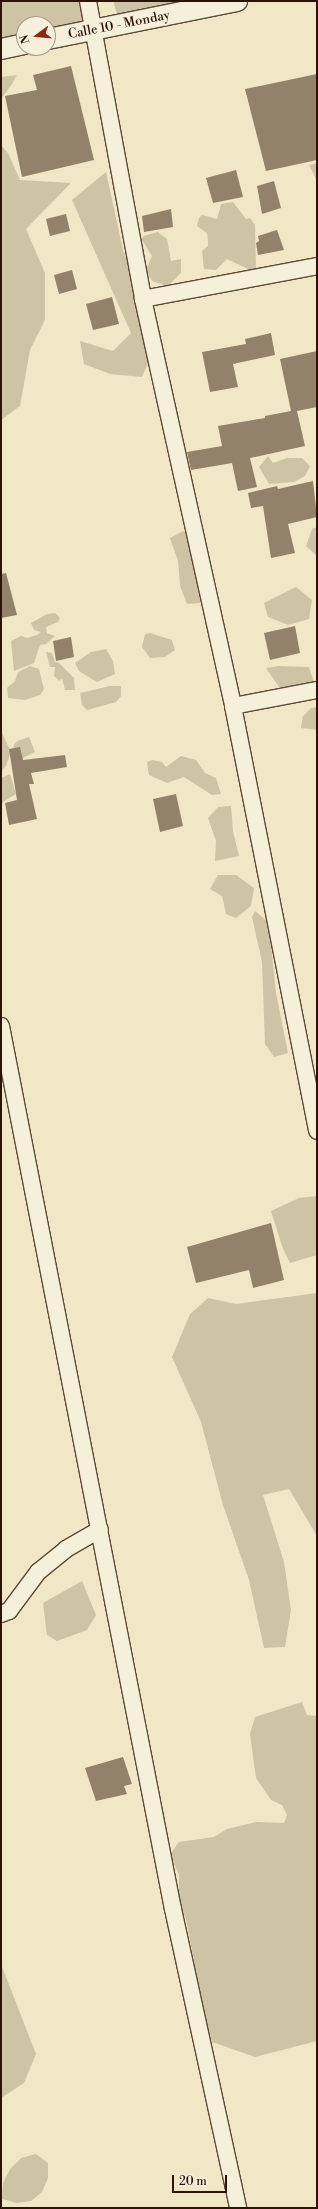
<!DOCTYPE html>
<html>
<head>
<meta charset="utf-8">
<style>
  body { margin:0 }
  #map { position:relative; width:318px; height:2209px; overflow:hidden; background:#f1e7c6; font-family:"Libre Bodoni",serif }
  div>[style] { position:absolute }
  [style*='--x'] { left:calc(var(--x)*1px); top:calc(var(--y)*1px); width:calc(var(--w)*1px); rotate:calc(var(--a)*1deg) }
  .green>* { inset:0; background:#cfc3a5 }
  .building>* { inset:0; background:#918269 }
  .roads { filter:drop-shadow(1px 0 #5c4935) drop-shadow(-1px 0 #5c4935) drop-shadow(0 1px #5c4935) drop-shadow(0 -1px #5c4935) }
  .minor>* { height:16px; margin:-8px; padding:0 8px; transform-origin:8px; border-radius:8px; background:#f6efda }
  .tertiary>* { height:20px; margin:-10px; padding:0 10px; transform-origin:10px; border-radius:10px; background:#f6efda }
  span { translate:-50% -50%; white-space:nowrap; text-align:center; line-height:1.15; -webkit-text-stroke:3.5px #f6efda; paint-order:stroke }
  .street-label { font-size:13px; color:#2a1405 }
  .frame { position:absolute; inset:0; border:2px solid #2a1405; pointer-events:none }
  .north { position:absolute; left:16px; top:16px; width:40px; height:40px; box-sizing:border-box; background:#f6efda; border:1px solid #a49785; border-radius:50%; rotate:254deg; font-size:11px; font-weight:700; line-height:16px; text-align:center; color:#2a1405 }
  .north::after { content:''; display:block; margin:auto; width:14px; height:18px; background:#8f2418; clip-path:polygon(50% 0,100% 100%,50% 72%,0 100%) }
  .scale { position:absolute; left:172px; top:2175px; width:55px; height:18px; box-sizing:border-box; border:2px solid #2a1405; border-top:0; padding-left:5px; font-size:12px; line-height:14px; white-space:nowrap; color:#2a1405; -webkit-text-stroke:3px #f6efda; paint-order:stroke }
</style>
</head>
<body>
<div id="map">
  <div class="green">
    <div style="clip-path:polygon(1px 1px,89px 1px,92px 22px,48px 33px,48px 24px,24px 24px,24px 40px,1px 44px)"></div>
    <div style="clip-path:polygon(113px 1px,172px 1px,175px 7px,118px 17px)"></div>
    <div style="clip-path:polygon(17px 75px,12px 84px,1px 99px,1px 77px)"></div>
    <div style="clip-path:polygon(1px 145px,8px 153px,20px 180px,71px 183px,26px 229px,45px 273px,45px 320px,30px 350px,20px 406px,1px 420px)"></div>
    <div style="clip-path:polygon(317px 163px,317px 181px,309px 165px)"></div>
    <div style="clip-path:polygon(106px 172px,123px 250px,143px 299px,150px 358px,142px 377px,110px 374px,84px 364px,80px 341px,113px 351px,131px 333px,72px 200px)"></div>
    <div style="clip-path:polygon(233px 202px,243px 215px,246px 219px,250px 218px,255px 225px,256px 268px,250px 270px,227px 259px,216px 270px,204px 269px,202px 251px,208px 246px,208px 242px,207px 233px,197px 226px,199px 218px,202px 215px,217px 219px,221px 204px)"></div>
    <div style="clip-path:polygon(158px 232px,167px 239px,171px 261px,181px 259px,181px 273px,168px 286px,152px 281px,146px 270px,152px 256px,142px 240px,143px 236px)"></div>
    <div style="clip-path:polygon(268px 456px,273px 463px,287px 458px,302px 458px,310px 466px,305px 476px,294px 482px,269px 484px,259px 467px)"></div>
    <div style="clip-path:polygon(317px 527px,317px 556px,306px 546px,312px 529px)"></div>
    <div style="clip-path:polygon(183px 531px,192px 535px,207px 585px,200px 603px,187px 604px,180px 586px,178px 561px,170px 538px)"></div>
    <div style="clip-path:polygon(296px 587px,312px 600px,309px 619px,288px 625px,268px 617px,264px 603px)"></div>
    <div style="clip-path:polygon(55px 613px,60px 618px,58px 622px,46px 627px,47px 633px,55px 636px,46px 644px,40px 645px,34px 663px,14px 671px,11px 641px,21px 636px,27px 638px,37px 635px,41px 632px,34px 630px,31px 623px,47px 614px)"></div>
    <div style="clip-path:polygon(150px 633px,172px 640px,175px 650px,165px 657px,150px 658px,142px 647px,145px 634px)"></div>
    <div style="clip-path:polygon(106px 649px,113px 661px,115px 674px,97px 682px,79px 671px,75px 663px,91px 652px)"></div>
    <div style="clip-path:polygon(46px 652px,52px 653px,55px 662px,59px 663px,74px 678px,75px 690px,65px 690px,62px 678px,59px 681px,54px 676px,55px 667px,50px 667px)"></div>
    <div style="clip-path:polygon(30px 666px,39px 669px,44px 689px,40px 695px,25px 700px,8px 698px,7px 688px,15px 681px,18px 672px)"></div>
    <div style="clip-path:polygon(278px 666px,309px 667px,317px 691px,281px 690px,266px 668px)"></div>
    <div style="clip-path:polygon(110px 686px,121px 686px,121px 696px,116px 702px,87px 710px,82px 705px,80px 693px)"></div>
    <div style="clip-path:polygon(317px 707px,317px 730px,301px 728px,303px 716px,311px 708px)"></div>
    <div style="clip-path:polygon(1px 731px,11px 752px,6px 766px,1px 771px)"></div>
    <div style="clip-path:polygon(29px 737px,35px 752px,21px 759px,13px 751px,14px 745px,17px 741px)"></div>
    <div style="clip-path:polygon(181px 756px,196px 760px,205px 773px,216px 778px,221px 794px,212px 795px,184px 777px,167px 783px,149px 775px,147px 762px,152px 760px,162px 762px,166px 767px)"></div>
    <div style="clip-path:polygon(10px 774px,16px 794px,3px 802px,1px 806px,1px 778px)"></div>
    <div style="clip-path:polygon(231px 806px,233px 831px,239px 856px,215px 861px,216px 841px,208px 818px,218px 807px)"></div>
    <div style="clip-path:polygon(218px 875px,236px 875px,254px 888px,251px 906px,236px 918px,226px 914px,222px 896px,210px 889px)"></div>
    <div style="clip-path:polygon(255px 911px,267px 921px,270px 935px,276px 993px,288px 1053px,274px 1057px,265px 1044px,262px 962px,252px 917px)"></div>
    <div style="clip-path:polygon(317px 1196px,317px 1255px,290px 1263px,283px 1249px,271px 1211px,299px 1198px)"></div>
    <div style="clip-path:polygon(317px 1293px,317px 1536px,289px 1489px,263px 1495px,284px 1562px,291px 1610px,285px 1647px,264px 1648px,249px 1580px,223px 1505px,201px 1422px,172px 1357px,190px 1314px,208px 1298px,236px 1304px)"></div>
    <div style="clip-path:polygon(82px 1581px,96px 1615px,87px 1630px,57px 1641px,47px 1635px,43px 1603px)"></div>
    <div style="clip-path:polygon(302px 1702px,307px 1715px,317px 1716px,317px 2041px,255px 2057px,212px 2042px,203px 2009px,186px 1919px,179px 1904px,179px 1875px,170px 1854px,179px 1842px,214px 1837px,227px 1829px,256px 1822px,284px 1823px,287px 1815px,282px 1805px,271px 1800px,256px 1778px,250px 1734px,255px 1717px)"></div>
    <div style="clip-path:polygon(1px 1964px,36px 2054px,24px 2083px,1px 2098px)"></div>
    <div style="clip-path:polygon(36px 2154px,48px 2163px,48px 2178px,42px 2192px,31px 2201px,17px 2203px,2px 2199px,3px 2183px,10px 2169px,21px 2158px)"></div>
  </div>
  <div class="building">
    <div style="clip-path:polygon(71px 66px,94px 160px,22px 177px,5px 96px,37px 90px,33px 75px)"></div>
    <div style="clip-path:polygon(317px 74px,317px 160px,266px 171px,245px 89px)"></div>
    <div style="clip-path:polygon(236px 170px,243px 197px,213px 203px,206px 178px)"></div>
    <div style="clip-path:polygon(274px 181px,281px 208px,262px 214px,257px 186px)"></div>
    <div style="clip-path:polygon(171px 209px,173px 227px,144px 232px,142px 216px)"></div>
    <div style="clip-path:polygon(66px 214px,70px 231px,50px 236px,46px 219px)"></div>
    <div style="clip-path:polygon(277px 230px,284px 250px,258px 255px,256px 243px,259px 241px,258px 236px)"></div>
    <div style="clip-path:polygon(72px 270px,77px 289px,59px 294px,54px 275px)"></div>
    <div style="clip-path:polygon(112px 297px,119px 324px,93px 330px,86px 304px)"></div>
    <div style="clip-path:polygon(271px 333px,275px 355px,233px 364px,238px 387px,210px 392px,202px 352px,246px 344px,245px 339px)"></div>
    <div style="clip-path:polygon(317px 351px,317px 407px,297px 411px,305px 446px,250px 458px,257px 487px,238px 491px,232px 463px,191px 470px,187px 452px,222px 446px,218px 426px,265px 418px,265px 416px,291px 411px,280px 359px)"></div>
    <div style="clip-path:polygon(313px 481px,317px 517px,288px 524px,295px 553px,271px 558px,263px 506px,251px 508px,248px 493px,277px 486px,278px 489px)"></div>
    <div style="clip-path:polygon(6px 573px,17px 615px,1px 618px,1px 574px)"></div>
    <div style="clip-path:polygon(295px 626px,300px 653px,270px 660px,264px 633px)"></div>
    <div style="clip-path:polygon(71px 637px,74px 657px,56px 661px,53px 641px)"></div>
    <div style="clip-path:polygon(20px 747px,23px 760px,65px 755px,67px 767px,31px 773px,34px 784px,29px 784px,37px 819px,9px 825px,5px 803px,17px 800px,9px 749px)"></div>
    <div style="clip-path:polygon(176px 794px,183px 826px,160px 832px,153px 799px)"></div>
    <div style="clip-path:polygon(271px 1223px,284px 1280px,253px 1288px,249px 1270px,196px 1283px,187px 1247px)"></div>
    <div style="clip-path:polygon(123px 1757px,132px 1784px,124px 1786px,127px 1794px,96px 1801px,85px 1768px)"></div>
  </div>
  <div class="roads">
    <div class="minor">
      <div style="--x:88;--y:1;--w:303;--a:79.5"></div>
      <div style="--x:143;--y:299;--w:417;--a:77.5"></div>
      <div style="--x:233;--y:706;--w:433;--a:78.8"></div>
      <div style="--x:143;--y:299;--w:177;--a:-10.7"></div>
      <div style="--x:233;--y:706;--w:86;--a:-10.8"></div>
      <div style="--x:1;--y:1026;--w:900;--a:78.98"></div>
      <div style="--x:173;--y:1909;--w:306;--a:77.7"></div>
      <div style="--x:1;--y:1614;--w:9;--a:-21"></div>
      <div style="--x:9;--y:1611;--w:49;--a:-53.4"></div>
      <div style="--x:38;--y:1572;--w:36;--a:-39"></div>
      <div style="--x:66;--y:1549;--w:39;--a:-30"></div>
    </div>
    <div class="tertiary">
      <div style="--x:48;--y:39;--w:193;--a:-11.4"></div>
      <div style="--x:1;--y:49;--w:24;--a:-12"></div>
    </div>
  </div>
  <div class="street-label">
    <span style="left:119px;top:25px;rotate:-11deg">Calle 10 - Monday</span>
  </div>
  <div class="frame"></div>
  <div class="north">N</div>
  <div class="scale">20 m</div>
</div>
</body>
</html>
